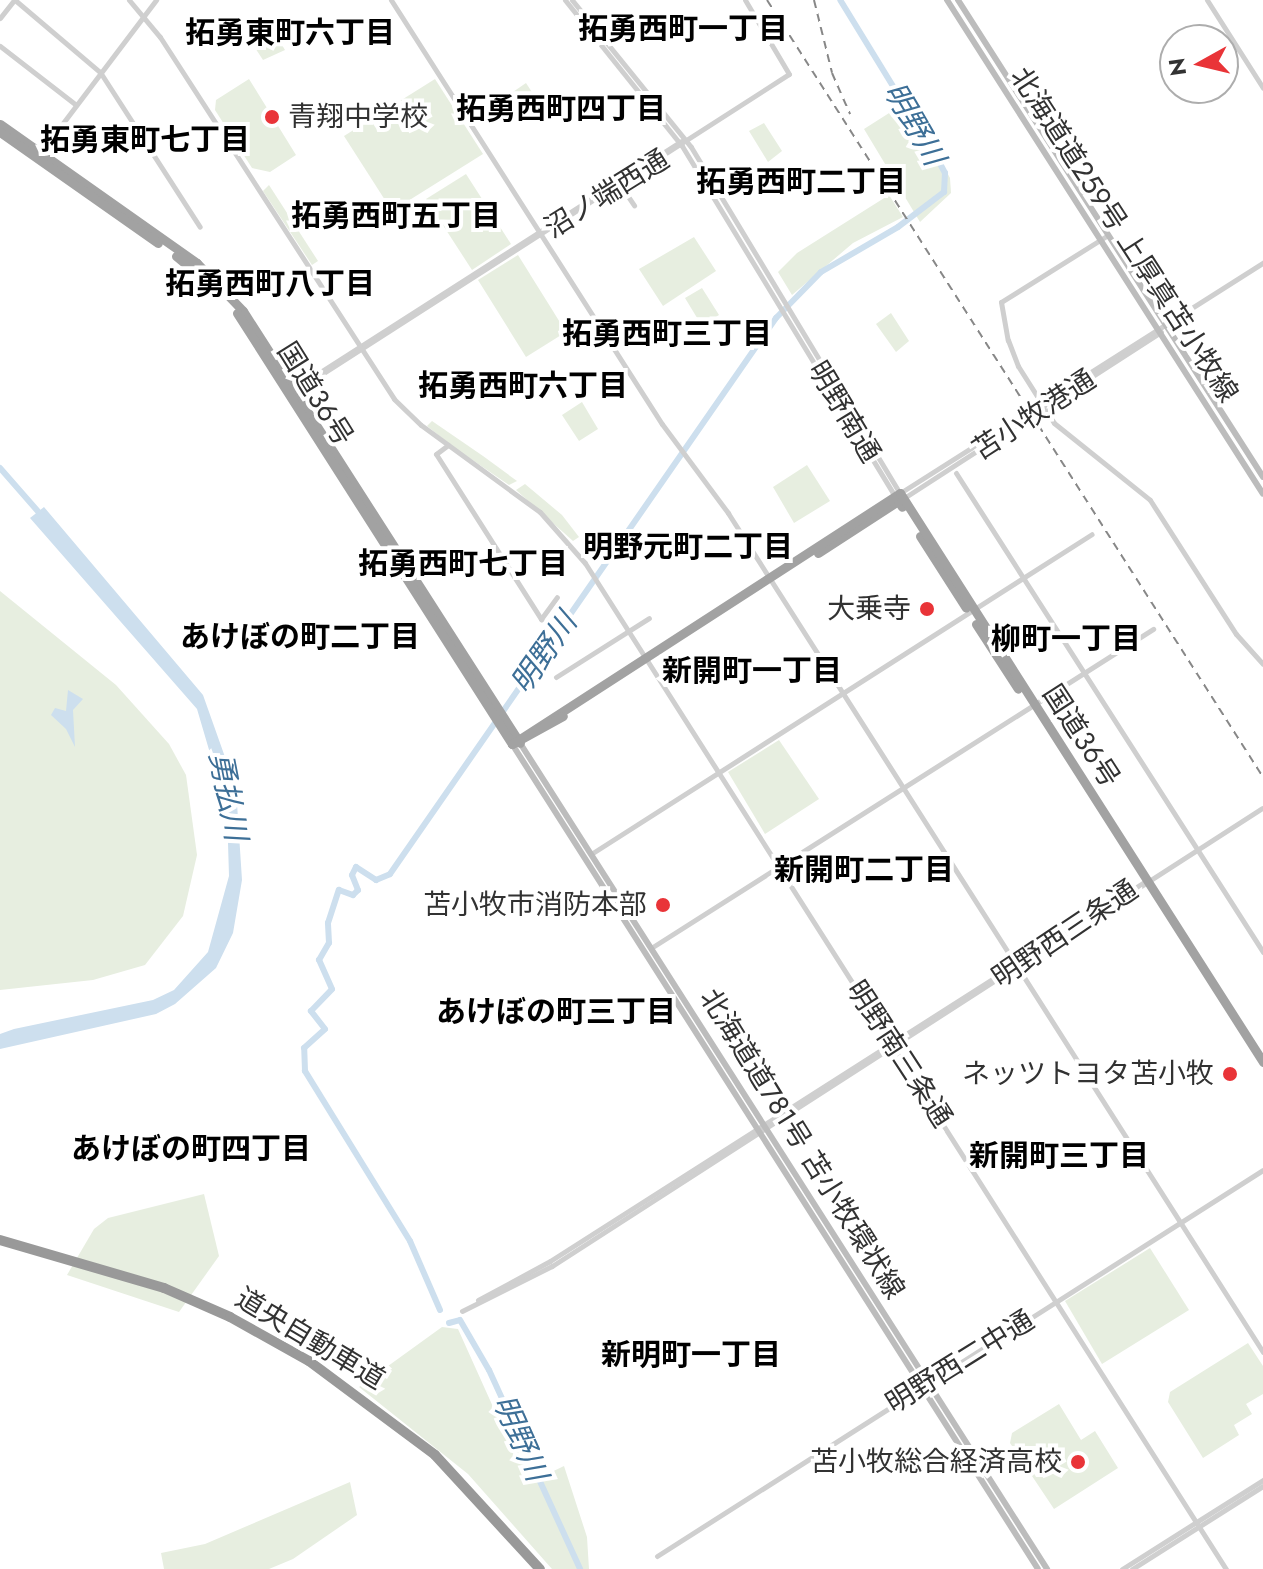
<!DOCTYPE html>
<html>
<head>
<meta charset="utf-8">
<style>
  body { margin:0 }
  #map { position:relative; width:1263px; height:1569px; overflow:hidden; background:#fff; font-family:Jost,"Noto Sans JP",sans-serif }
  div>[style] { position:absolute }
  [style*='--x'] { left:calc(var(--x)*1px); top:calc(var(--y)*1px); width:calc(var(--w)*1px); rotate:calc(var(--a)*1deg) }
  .green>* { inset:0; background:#e7eee0 }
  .water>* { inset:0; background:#cddfee }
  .river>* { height:6px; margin:-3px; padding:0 3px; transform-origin:3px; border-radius:3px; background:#cddfee }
  .tertiary>* { height:5px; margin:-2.5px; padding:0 2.5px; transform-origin:2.5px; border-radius:2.5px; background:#cfcfcf }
  .secondary>* { height:6px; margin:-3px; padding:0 3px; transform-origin:3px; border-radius:3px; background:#bcbcbc }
  .trunk>* { height:9px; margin:-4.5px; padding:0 4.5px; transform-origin:4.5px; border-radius:4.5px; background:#a2a2a2 }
  .motorway>* { height:10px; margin:-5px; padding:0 5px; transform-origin:5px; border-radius:5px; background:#999 }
  .rail>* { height:2px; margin-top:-1px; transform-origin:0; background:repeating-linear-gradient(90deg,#878787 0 8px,transparent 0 14px) }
  .dots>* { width:22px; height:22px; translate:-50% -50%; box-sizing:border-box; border:4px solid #fff; border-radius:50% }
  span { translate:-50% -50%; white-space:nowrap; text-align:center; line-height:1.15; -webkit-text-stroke:8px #fff; paint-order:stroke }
  .poi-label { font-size:28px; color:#323232 }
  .left { translate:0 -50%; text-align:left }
  .right { translate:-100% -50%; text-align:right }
  .street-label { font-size:28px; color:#323232 }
  .neighbourhood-label { font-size:30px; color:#000; font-weight:700 }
  .water-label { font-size:30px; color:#3d6f97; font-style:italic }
  .north { position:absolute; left:1159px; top:24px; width:80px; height:80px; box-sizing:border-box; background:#fff; border:2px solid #adadad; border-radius:50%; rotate:262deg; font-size:22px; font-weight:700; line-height:32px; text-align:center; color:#323232 }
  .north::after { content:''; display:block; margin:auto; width:28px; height:36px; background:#e93438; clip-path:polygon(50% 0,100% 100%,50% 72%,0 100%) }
</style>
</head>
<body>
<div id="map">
  <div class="green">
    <div style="clip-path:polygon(270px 25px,285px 50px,263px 60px,250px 40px)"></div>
    <div style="clip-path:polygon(249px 79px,296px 155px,270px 172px,252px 168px,215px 110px,216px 100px)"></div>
    <div style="clip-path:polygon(435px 79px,483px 154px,392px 211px,344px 136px)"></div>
    <div style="clip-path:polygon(526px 83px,545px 112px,528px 123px,510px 94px)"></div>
    <div style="clip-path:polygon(908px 101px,950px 178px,951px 193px,920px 222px,864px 129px)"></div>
    <div style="clip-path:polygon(764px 123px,782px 151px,768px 162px,749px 131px)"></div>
    <div style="clip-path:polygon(466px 174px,511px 244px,472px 270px,426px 199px)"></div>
    <div style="clip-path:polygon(269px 185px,318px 261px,312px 265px,263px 191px)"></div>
    <div style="clip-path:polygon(889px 195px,903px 217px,853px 243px,792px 295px,778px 272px,797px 253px)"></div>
    <div style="clip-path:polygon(694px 237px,716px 271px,663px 306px,639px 269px)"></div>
    <div style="clip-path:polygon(518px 255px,566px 332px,526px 357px,478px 280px)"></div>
    <div style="clip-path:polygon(702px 288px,719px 315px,702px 326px,685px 298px)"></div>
    <div style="clip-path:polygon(891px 313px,909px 341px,896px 352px,876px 324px)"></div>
    <div style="clip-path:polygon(582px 402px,598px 429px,579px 441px,562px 415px)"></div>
    <div style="clip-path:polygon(432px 421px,483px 456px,517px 481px,509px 485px,452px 446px,427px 426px)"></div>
    <div style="clip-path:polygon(807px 465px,830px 501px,794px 523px,773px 487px)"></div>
    <div style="clip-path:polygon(525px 484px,562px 515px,579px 537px,573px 541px,516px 490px)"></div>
    <div style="clip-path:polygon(0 591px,116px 685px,169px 744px,186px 775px,197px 855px,183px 916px,145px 965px,93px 980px,0 990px)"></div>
    <div style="clip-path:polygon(779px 740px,819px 799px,765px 834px,728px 772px)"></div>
    <div style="clip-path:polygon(204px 1194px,219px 1256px,179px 1312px,67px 1275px,94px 1229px,108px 1218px)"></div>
    <div style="clip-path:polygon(1150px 1248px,1189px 1310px,1102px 1364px,1065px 1301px)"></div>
    <div style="clip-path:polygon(442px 1327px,458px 1329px,494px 1409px,516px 1421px,541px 1477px,564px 1466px,587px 1537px,589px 1569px,552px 1569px,468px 1474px,359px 1387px)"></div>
    <div style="clip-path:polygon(1248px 1343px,1263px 1366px,1263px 1394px,1246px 1404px,1252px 1414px,1234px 1425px,1239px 1435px,1203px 1458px,1168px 1402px,1170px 1392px)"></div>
    <div style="clip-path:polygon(1059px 1404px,1081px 1440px,1095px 1431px,1118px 1468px,1054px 1509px,1010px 1443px,1012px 1433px)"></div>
    <div style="clip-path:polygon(350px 1482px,357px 1515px,293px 1559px,269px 1569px,164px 1569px,161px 1553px,205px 1544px)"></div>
  </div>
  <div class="water">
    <div style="clip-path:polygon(44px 507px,203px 695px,236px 788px,242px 880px,233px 933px,216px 968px,175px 1004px,156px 1014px,0 1049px,0 1034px,14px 1029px,153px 1000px,174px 990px,208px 952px,229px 876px,227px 811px,197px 709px,30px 518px)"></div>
    <div style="clip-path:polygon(68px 690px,83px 699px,73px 710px,75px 747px,66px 729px,51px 715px,55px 708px,66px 711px)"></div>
  </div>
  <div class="river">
    <div style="--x:0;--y:468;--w:64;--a:48.8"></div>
    <div style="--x:440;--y:1310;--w:75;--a:-113.5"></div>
    <div style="--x:410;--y:1241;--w:200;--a:-121.7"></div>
    <div style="--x:305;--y:1071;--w:23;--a:-92"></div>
    <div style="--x:304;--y:1048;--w:28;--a:-42"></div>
    <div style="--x:325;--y:1029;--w:23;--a:-128"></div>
    <div style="--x:311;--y:1011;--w:30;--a:-46"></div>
    <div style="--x:332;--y:989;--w:32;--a:-114"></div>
    <div style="--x:319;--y:960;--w:20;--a:-60"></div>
    <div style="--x:329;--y:943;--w:20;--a:-93"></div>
    <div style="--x:328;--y:923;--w:35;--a:-72"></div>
    <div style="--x:339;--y:890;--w:15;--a:20"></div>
    <div style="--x:353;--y:895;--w:7;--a:-45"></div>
    <div style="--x:358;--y:890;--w:16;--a:-112"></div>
    <div style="--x:352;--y:875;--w:9;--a:-63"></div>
    <div style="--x:356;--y:867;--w:24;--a:33"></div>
    <div style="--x:376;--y:880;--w:15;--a:-23"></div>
    <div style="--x:390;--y:874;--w:677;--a:-55.23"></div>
    <div style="--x:776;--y:318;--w:64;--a:-45.6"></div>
    <div style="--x:821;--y:272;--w:89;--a:-30.3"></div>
    <div style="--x:898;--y:227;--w:58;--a:-37.3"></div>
    <div style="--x:944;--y:192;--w:19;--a:-87"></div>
    <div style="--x:945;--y:173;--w:17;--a:-118"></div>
    <div style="--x:937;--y:158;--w:185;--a:-121.5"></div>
    <div style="--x:449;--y:1323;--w:11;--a:-15"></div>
    <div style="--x:460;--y:1320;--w:58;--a:59.9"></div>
    <div style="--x:489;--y:1370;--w:219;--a:65.4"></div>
  </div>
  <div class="tertiary">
    <div style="--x:15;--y:0;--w:111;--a:40.3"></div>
    <div style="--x:100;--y:72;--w:184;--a:57.2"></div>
    <div style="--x:129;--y:0;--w:48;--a:50"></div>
    <div style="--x:160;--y:37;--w:431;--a:57.1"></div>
    <div style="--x:394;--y:399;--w:37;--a:44"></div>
    <div style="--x:421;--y:425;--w:147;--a:36.2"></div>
    <div style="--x:540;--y:512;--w:68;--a:48.6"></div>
    <div style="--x:585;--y:563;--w:1193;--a:57.5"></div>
    <div style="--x:391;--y:0;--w:503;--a:57.42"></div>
    <div style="--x:662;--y:424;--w:111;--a:53.4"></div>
    <div style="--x:728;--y:513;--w:995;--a:57.48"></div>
    <div style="--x:565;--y:0;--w:187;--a:51.3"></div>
    <div style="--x:682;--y:146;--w:408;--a:58.7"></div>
    <div style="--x:572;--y:0;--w:189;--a:51"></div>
    <div style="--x:691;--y:147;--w:404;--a:58.9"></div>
    <div style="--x:900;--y:493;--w:430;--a:-32.4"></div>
    <div style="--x:1207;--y:0;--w:104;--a:57.5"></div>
    <div style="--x:0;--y:18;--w:23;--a:-52"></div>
    <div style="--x:0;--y:46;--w:96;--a:37.8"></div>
    <div style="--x:41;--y:152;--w:191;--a:-52.9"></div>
    <div style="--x:619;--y:183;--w:27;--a:56"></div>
    <div style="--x:1108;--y:235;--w:126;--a:147.9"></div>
    <div style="--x:1001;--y:302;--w:39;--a:80"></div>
    <div style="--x:1008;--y:340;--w:28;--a:69"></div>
    <div style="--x:1018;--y:366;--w:67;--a:57.7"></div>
    <div style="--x:1054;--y:423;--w:123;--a:38.7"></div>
    <div style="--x:1150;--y:500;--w:159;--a:57.3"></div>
    <div style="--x:1236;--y:634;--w:40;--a:48"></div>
    <div style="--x:292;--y:390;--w:462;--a:-32.6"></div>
    <div style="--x:294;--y:392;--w:588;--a:-32.72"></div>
    <div style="--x:789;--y:74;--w:86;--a:-120.7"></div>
    <div style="--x:448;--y:445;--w:15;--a:143"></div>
    <div style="--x:436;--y:454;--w:196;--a:57.5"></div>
    <div style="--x:541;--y:619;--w:27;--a:-54"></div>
    <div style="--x:956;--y:473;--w:569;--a:57.34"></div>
    <div style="--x:904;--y:498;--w:306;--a:-32.9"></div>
    <div style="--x:556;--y:677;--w:110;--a:-32.4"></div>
    <div style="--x:591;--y:854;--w:594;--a:-32.57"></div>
    <div style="--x:651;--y:948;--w:595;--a:-32.43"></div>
    <div style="--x:478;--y:1300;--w:82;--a:-28.4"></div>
    <div style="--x:550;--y:1261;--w:707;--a:-32.52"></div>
    <div style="--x:462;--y:1311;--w:101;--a:-26.6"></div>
    <div style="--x:552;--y:1266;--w:845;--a:-32.82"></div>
    <div style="--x:657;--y:1556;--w:718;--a:-32.5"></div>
    <div style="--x:1122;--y:1569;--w:167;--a:-32.3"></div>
    <div style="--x:1132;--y:1569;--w:155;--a:-32.4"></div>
  </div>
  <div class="secondary">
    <div style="--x:947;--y:0;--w:586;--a:57.39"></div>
    <div style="--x:958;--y:0;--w:566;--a:57.4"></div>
    <div style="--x:520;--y:743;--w:980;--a:57.46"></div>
    <div style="--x:512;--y:744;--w:978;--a:57.48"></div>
  </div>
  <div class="trunk">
    <div style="--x:0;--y:124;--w:241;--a:35.2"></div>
    <div style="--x:197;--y:263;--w:66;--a:46.2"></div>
    <div style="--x:243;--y:311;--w:513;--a:57.33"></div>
    <div style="--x:0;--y:132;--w:193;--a:35.1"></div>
    <div style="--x:176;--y:256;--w:53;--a:39.7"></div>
    <div style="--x:237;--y:313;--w:511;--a:57.46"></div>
    <div style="--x:920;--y:536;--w:85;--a:57.4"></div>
    <div style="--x:818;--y:553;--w:95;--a:-33"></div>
    <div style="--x:898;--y:501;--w:7;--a:56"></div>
    <div style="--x:976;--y:624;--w:77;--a:57.1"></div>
    <div style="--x:512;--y:744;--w:462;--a:-32.9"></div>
    <div style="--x:900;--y:493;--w:675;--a:57.46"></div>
    <div style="--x:512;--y:744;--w:58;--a:-28.8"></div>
  </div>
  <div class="motorway">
    <div style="--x:0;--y:1240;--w:171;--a:16.3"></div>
    <div style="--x:164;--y:1288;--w:72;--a:23.7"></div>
    <div style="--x:230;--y:1317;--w:90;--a:29.1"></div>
    <div style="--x:309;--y:1361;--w:157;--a:36.7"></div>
    <div style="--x:435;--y:1455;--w:155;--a:47.4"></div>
  </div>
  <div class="rail">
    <div style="--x:767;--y:0;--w:922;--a:57.45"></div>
    <div style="--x:814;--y:0;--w:75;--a:76.1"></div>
    <div style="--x:832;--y:73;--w:45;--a:66.3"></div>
  </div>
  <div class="dots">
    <div style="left:272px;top:117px;background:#e93438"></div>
    <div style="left:927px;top:609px;background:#e93438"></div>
    <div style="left:663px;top:905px;background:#e93438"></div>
    <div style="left:1230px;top:1074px;background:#e93438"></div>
    <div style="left:1078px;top:1462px;background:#e93438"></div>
  </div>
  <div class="poi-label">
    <span class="left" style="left:288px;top:117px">青翔中学校</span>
    <span class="right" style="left:911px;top:609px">大乗寺</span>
    <span class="right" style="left:647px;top:905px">苫小牧市消防本部</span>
    <span class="right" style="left:1214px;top:1074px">ネッツトヨタ苫小牧</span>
    <span class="right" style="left:1062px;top:1462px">苫小牧総合経済高校</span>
  </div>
  <div class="street-label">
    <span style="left:607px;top:194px;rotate:-32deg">沼ノ端西通</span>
    <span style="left:1124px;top:235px;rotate:57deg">北海道道259号 上厚真苫小牧線</span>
    <span style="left:315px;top:394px;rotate:58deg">国道36号</span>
    <span style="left:844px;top:412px;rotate:59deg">明野南通</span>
    <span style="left:1034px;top:415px;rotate:-33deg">苫小牧港通</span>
    <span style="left:1081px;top:736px;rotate:57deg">国道36号</span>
    <span style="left:1065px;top:934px;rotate:-34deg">明野西三条通</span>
    <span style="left:899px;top:1054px;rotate:57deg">明野南三条通</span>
    <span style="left:802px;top:1144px;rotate:58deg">北海道道781号 苫小牧環状線</span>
    <span style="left:310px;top:1339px;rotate:31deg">道央自動車道</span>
    <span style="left:960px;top:1362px;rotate:-32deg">明野西二中通</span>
  </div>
  <div class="neighbourhood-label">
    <span style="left:683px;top:29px">拓勇西町一丁目</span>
    <span style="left:290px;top:33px">拓勇東町六丁目</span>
    <span style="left:561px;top:109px">拓勇西町四丁目</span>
    <span style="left:145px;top:140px">拓勇東町七丁目</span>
    <span style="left:801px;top:182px">拓勇西町二丁目</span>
    <span style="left:396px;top:216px">拓勇西町五丁目</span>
    <span style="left:270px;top:284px">拓勇西町八丁目</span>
    <span style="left:667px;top:334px">拓勇西町三丁目</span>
    <span style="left:523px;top:386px">拓勇西町六丁目</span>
    <span style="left:688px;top:547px">明野元町二丁目</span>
    <span style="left:463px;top:564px">拓勇西町七丁目</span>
    <span style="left:300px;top:637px">あけぼの町二丁目</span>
    <span style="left:1066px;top:639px">柳町一丁目</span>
    <span style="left:752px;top:671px">新開町一丁目</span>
    <span style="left:864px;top:870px">新開町二丁目</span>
    <span style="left:556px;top:1012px">あけぼの町三丁目</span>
    <span style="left:191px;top:1149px">あけぼの町四丁目</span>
    <span style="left:1059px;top:1156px">新開町三丁目</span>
    <span style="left:691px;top:1355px">新明町一丁目</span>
  </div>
  <div class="water-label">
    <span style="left:914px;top:124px;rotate:60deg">明野川</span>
    <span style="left:544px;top:653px;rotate:-55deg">明野川</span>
    <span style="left:228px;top:796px;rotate:79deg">勇払川</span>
    <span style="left:520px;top:1438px;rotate:66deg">明野川</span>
  </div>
  <div class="north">N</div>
</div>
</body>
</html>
